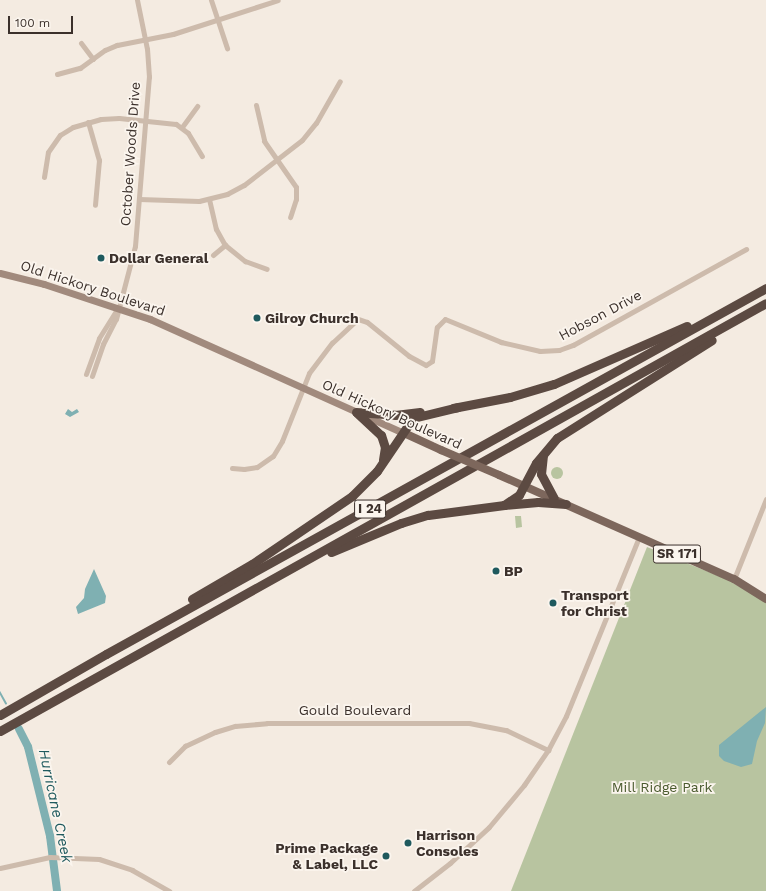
<!DOCTYPE html>
<html>
<head>
<meta charset="utf-8">
<style>
  body { margin:0 }
  #map { position:relative; width:766px; height:891px; overflow:hidden; background:#f4ebe1; font-family:"Work Sans",sans-serif }
  div>[style] { position:absolute }
  [style*='--x'] { left:calc(var(--x)*1px); top:calc(var(--y)*1px); width:calc(var(--w)*1px); rotate:calc(var(--a)*1deg) }
  .green>* { inset:0; background:#b8c4a0 }
  .round { border-radius:50% }
  .water>* { inset:0; background:#7fb0b2 }
  .stream>* { height:1.5px; margin:-0.75px; padding:0 0.75px; transform-origin:0.75px; border-radius:0.75px; background:#7fb0b2 }
  .river>* { height:8px; margin:-4px; padding:0 4px; transform-origin:4px; border-radius:4px; background:#7fb0b2 }
  .street>* { height:5px; margin:-2.5px; padding:0 2.5px; transform-origin:2.5px; border-radius:2.5px; background:#cdbbac }
  .secondary>* { height:7px; margin:-3.5px; padding:0 3.5px; transform-origin:3.5px; border-radius:3.5px; background:#a18a7d }
  .primary>* { height:8px; margin:-4px; padding:0 4px; transform-origin:4px; border-radius:4px; background:#7d675c }
  .highway>* { height:9px; margin:-4.5px; padding:0 4.5px; transform-origin:4.5px; border-radius:4.5px; background:#5c4a42 }
  .primary-bridge>* { height:8px; margin:-4px; padding:0 4px; transform-origin:4px; border-radius:4px; background:#7d675c }
  .dots>* { width:11px; height:11px; translate:-50% -50%; box-sizing:border-box; border:2px solid #fbf5ee; border-radius:50% }
  span { translate:-50% -50%; white-space:nowrap; text-align:center; line-height:1.15; -webkit-text-stroke:3.5px #fbf5ee; paint-order:stroke }
  .shield-label span { padding:1px 3px; background:#fbf5ee; border:1px solid; border-radius:3px; -webkit-text-stroke-width:0 }
  .shield-label { font-size:13px; color:#3b302b; font-weight:700 }
  .street-label { font-size:14px; color:#3b302b }
  .poi-label { font-size:14px; color:#3b302b; font-weight:700 }
  .left { translate:0 -50%; text-align:left }
  .right { translate:-100% -50%; text-align:right }
  .park-label { font-size:14px; color:#4a5a2e }
  .water-label { font-size:15px; color:#1f5a5e; font-style:italic }
  .scale { position:absolute; left:8px; top:16px; width:65px; height:18px; box-sizing:border-box; border:2px solid #3b302b; border-top:0; padding-left:5px; font-size:12px; line-height:14px; white-space:nowrap; color:#3b302b; -webkit-text-stroke:3px #fbf5ee; paint-order:stroke }
</style>
</head>
<body>
<div id="map">
  <div class="green">
    <div class="round" style="left:551px;top:467px;width:12px;height:12px"></div>
    <div style="clip-path:polygon(515px 516px,521px 516px,522px 527px,516px 528px)"></div>
    <div style="clip-path:polygon(647px 547px,726px 579px,766px 602px,766px 891px,511px 891px)"></div>
  </div>
  <div class="water">
    <div style="clip-path:polygon(68px 409px,72px 412px,77px 409px,79px 412px,70px 417px,65px 414px)"></div>
    <div style="clip-path:polygon(94px 569px,106px 596px,105px 603px,78px 614px,76px 607px,84px 598px,85px 589px)"></div>
    <div style="clip-path:polygon(766px 707px,765px 723px,757px 741px,752px 764px,741px 767px,724px 761px,719px 756px,719px 745px)"></div>
  </div>
  <div class="stream">
    <div style="--x:0;--y:692;--w:13;--a:61"></div>
  </div>
  <div class="river">
    <div style="--x:19;--y:729;--w:20;--a:63"></div>
    <div style="--x:28;--y:747;--w:92;--a:76.1"></div>
    <div style="--x:50;--y:836;--w:55;--a:82.7"></div>
  </div>
  <div class="street">
    <div style="--x:211;--y:0;--w:51;--a:71.6"></div>
    <div style="--x:81;--y:43;--w:20;--a:53"></div>
    <div style="--x:57;--y:74;--w:24;--a:-15"></div>
    <div style="--x:80;--y:68;--w:31;--a:-36"></div>
    <div style="--x:105;--y:50;--w:13;--a:-23"></div>
    <div style="--x:117;--y:45;--w:57;--a:-11.1"></div>
    <div style="--x:173;--y:34;--w:110;--a:-17.9"></div>
    <div style="--x:256;--y:105;--w:37;--a:77"></div>
    <div style="--x:264;--y:141;--w:56;--a:55.2"></div>
    <div style="--x:296;--y:187;--w:12;--a:90"></div>
    <div style="--x:296;--y:199;--w:19;--a:108"></div>
    <div style="--x:88;--y:122;--w:40;--a:74"></div>
    <div style="--x:99;--y:160;--w:45;--a:95.1"></div>
    <div style="--x:182;--y:127;--w:26;--a:-54"></div>
    <div style="--x:44;--y:177;--w:25;--a:-81"></div>
    <div style="--x:48;--y:152;--w:21;--a:-55"></div>
    <div style="--x:60;--y:135;--w:15;--a:-32"></div>
    <div style="--x:73;--y:127;--w:29;--a:-16"></div>
    <div style="--x:101;--y:119;--w:18;--a:-3"></div>
    <div style="--x:119;--y:118;--w:57;--a:6"></div>
    <div style="--x:176;--y:124;--w:15;--a:37"></div>
    <div style="--x:188;--y:133;--w:27;--a:59"></div>
    <div style="--x:139;--y:199;--w:60;--a:1.9"></div>
    <div style="--x:199;--y:201;--w:29;--a:-14"></div>
    <div style="--x:227;--y:194;--w:19;--a:-28"></div>
    <div style="--x:244;--y:185;--w:73;--a:-37.8"></div>
    <div style="--x:302;--y:140;--w:22;--a:-51"></div>
    <div style="--x:316;--y:123;--w:48;--a:-60.3"></div>
    <div style="--x:209;--y:199;--w:31;--a:77"></div>
    <div style="--x:216;--y:229;--w:18;--a:61"></div>
    <div style="--x:225;--y:245;--w:26;--a:39"></div>
    <div style="--x:245;--y:261;--w:23;--a:20"></div>
    <div style="--x:213;--y:255;--w:16;--a:-40"></div>
    <div style="--x:86;--y:374;--w:38;--a:-70"></div>
    <div style="--x:99;--y:338;--w:36;--a:-58"></div>
    <div style="--x:92;--y:376;--w:34;--a:-71"></div>
    <div style="--x:103;--y:344;--w:28;--a:-63"></div>
    <div style="--x:116;--y:319;--w:75;--a:-75.4"></div>
    <div style="--x:135;--y:246;--w:170;--a:-85.3"></div>
    <div style="--x:149;--y:77;--w:28;--a:-94"></div>
    <div style="--x:147;--y:49;--w:50;--a:-101.5"></div>
    <div style="--x:232;--y:468;--w:12;--a:5"></div>
    <div style="--x:244;--y:469;--w:13;--a:-9"></div>
    <div style="--x:257;--y:467;--w:19;--a:-35"></div>
    <div style="--x:273;--y:456;--w:17;--a:-59"></div>
    <div style="--x:282;--y:441;--w:73;--a:-68.3"></div>
    <div style="--x:309;--y:373;--w:38;--a:-53"></div>
    <div style="--x:332;--y:343;--w:35;--a:-43"></div>
    <div style="--x:358;--y:319;--w:9;--a:18"></div>
    <div style="--x:367;--y:322;--w:54;--a:39"></div>
    <div style="--x:409;--y:356;--w:19;--a:28"></div>
    <div style="--x:426;--y:365;--w:7;--a:-34"></div>
    <div style="--x:432;--y:361;--w:34;--a:-82"></div>
    <div style="--x:437;--y:327;--w:11;--a:-45"></div>
    <div style="--x:445;--y:319;--w:61;--a:22.3"></div>
    <div style="--x:501;--y:342;--w:40;--a:13"></div>
    <div style="--x:540;--y:351;--w:19;--a:-3"></div>
    <div style="--x:559;--y:350;--w:15;--a:-20"></div>
    <div style="--x:573;--y:345;--w:198;--a:-29"></div>
    <div style="--x:734;--y:579;--w:86;--a:-68.2"></div>
    <div style="--x:169;--y:762;--w:23;--a:-45"></div>
    <div style="--x:185;--y:746;--w:33;--a:-25"></div>
    <div style="--x:215;--y:732;--w:21;--a:-17"></div>
    <div style="--x:235;--y:726;--w:32;--a:-5"></div>
    <div style="--x:267;--y:723;--w:202;--a:0"></div>
    <div style="--x:469;--y:723;--w:38;--a:11"></div>
    <div style="--x:506;--y:730;--w:47;--a:25.5"></div>
    <div style="--x:0;--y:868;--w:51;--a:-12.4"></div>
    <div style="--x:50;--y:857;--w:49;--a:2.3"></div>
    <div style="--x:99;--y:859;--w:35;--a:18"></div>
    <div style="--x:132;--y:870;--w:43;--a:29.6"></div>
    <div style="--x:414;--y:891;--w:46;--a:-37.9"></div>
    <div style="--x:450;--y:863;--w:53;--a:-42.7"></div>
    <div style="--x:489;--y:827;--w:55;--a:-50.2"></div>
    <div style="--x:524;--y:785;--w:42;--a:-55.6"></div>
    <div style="--x:548;--y:750;--w:38;--a:-62"></div>
    <div style="--x:566;--y:716;--w:193;--a:-67.8"></div>
  </div>
  <div class="secondary">
    <div style="--x:0;--y:273;--w:45;--a:14"></div>
    <div style="--x:44;--y:284;--w:112;--a:18.3"></div>
    <div style="--x:150;--y:319;--w:278;--a:24.2"></div>
  </div>
  <div class="primary">
    <div style="--x:404;--y:433;--w:41;--a:24.7"></div>
    <div style="--x:499;--y:475;--w:257;--a:23.9"></div>
    <div style="--x:734;--y:579;--w:38;--a:32"></div>
  </div>
  <div class="highway">
    <div style="--x:453;--y:408;--w:58;--a:-10.9"></div>
    <div style="--x:510;--y:397;--w:46;--a:-16.5"></div>
    <div style="--x:554;--y:384;--w:145;--a:-23.6"></div>
    <div style="--x:356;--y:412;--w:39;--a:4"></div>
    <div style="--x:395;--y:415;--w:25;--a:-7"></div>
    <div style="--x:357;--y:413;--w:33;--a:43"></div>
    <div style="--x:381;--y:435;--w:13;--a:72"></div>
    <div style="--x:385;--y:447;--w:13;--a:99"></div>
    <div style="--x:543;--y:455;--w:19;--a:96"></div>
    <div style="--x:541;--y:474;--w:27;--a:62"></div>
    <div style="--x:504;--y:505;--w:18;--a:-34"></div>
    <div style="--x:519;--y:495;--w:36;--a:-62"></div>
    <div style="--x:536;--y:463;--w:33;--a:-50"></div>
    <div style="--x:557;--y:438;--w:183;--a:-32.3"></div>
    <div style="--x:331;--y:552;--w:76;--a:-22.5"></div>
    <div style="--x:401;--y:523;--w:28;--a:-17"></div>
    <div style="--x:428;--y:515;--w:77;--a:-7.5"></div>
    <div style="--x:504;--y:505;--w:34;--a:-5"></div>
    <div style="--x:538;--y:502;--w:28;--a:4"></div>
    <div style="--x:192;--y:599;--w:69;--a:-30.3"></div>
    <div style="--x:252;--y:564;--w:121;--a:-34.2"></div>
    <div style="--x:352;--y:496;--w:35;--a:-45"></div>
    <div style="--x:377;--y:471;--w:64;--a:-55.8"></div>
    <div style="--x:413;--y:418;--w:46;--a:-13.7"></div>
    <div style="--x:0;--y:715;--w:122;--a:-29.9"></div>
    <div style="--x:106;--y:654;--w:755;--a:-29.01"></div>
    <div style="--x:0;--y:731;--w:877;--a:-29.19"></div>
  </div>
  <div class="primary-bridge">
    <div style="--x:441;--y:450;--w:63;--a:23.3"></div>
  </div>
  <div class="dots">
    <div style="left:101px;top:258px;background:#1f5a5e"></div>
    <div style="left:257px;top:318px;background:#1f5a5e"></div>
    <div style="left:496px;top:571px;background:#1f5a5e"></div>
    <div style="left:553px;top:603px;background:#1f5a5e"></div>
    <div style="left:408px;top:843px;background:#1f5a5e"></div>
    <div style="left:386px;top:856px;background:#1f5a5e"></div>
  </div>
  <div class="shield-label">
    <span style="left:370px;top:509px">I 24</span>
    <span style="left:677px;top:554px">SR 171</span>
  </div>
  <div class="street-label">
    <span style="left:130px;top:154px;rotate:-86deg">October Woods Drive</span>
    <span style="left:93px;top:288px;rotate:18deg">Old Hickory Boulevard</span>
    <span style="left:600px;top:315px;rotate:-28deg">Hobson Drive</span>
    <span style="left:392px;top:414px;rotate:24deg">Old Hickory Boulevard</span>
    <span style="left:355px;top:710px">Gould Boulevard</span>
  </div>
  <div class="poi-label">
    <span class="left" style="left:109px;top:258px">Dollar General</span>
    <span class="left" style="left:265px;top:318px">Gilroy Church</span>
    <span class="left" style="left:504px;top:571px">BP</span>
    <span class="left" style="left:561px;top:603px">Transport<br>for Christ</span>
    <span class="left" style="left:416px;top:843px">Harrison<br>Consoles</span>
    <span class="right" style="left:378px;top:856px">Prime Package<br>&amp; Label, LLC</span>
  </div>
  <div class="park-label">
    <span style="left:662px;top:787px">Mill Ridge Park</span>
  </div>
  <div class="water-label">
    <span style="left:55px;top:806px;rotate:78deg">Hurricane Creek</span>
  </div>
  <div class="scale">100 m</div>
</div>
</body>
</html>
